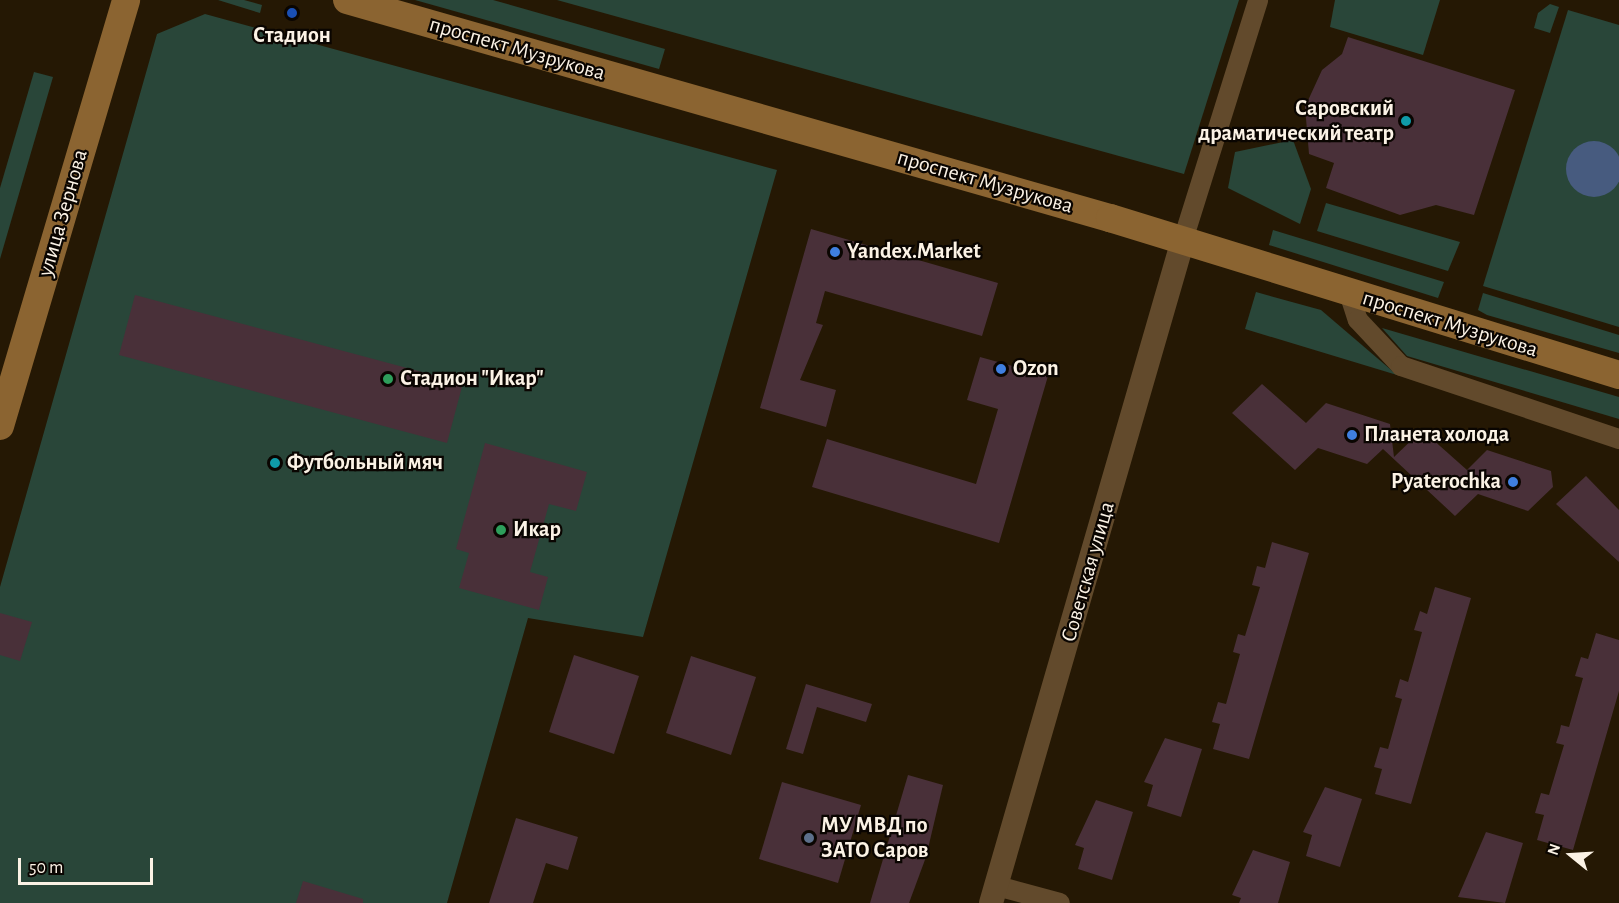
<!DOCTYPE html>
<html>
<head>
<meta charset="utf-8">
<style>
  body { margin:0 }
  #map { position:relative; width:1619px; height:903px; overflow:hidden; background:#251804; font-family:"Alegreya Sans",sans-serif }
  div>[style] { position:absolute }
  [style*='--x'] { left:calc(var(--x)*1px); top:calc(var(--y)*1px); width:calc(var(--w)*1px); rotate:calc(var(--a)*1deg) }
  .green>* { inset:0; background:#294639 }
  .water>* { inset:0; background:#475b7f }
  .round { border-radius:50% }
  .building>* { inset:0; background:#493039 }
  .minor>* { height:20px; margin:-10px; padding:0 10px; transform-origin:10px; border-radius:10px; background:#624a2c }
  .tertiary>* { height:24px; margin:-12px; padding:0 12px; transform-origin:12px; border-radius:12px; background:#624a2c }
  .secondary>* { height:28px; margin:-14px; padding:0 14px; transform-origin:14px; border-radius:14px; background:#8b6431 }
  .dots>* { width:16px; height:16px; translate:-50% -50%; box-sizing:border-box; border:3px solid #0a0501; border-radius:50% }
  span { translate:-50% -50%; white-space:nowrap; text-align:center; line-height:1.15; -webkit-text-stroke:4.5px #0a0501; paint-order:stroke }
  .poi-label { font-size:22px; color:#fbf2e5; font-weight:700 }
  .right { translate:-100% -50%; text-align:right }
  .left { translate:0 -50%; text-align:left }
  .street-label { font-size:22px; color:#fbf2e5 }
  .north { position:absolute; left:1541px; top:825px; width:60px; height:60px; -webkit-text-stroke:4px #0a0501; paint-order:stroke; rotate:288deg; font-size:16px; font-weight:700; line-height:24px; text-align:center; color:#fbf2e5 }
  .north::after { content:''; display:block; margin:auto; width:21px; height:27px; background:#fbf2e5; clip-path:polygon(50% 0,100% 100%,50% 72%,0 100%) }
  .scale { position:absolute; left:18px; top:858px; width:135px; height:27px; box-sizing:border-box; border:3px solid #fbf2e5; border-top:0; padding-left:8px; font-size:18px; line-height:21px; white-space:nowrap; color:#fbf2e5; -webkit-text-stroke:4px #0a0501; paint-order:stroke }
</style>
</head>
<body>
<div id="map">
  <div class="green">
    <div style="clip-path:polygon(218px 0,244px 0,262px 5px,260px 13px)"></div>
    <div style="clip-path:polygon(415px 0,493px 0,665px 49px,659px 69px)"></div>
    <div style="clip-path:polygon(557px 0,1239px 0,1184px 174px)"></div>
    <div style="clip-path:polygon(1335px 0,1440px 0,1423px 55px,1330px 27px)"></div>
    <div style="clip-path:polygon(1550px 4px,1559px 7px,1550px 33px,1534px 28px,1538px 13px)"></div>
    <div style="clip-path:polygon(1568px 10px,1619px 25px,1619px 327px,1483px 286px)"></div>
    <div style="clip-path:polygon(205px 14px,777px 170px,643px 637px,528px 618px,447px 903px,0 903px,0 587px,157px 34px)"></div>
    <div style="clip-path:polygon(34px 72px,53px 77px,0 259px,0 188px)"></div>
    <div style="clip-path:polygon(1293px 140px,1311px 189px,1300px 224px,1228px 188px,1235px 152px)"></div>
    <div style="clip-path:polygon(1326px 203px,1460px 242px,1448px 271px,1317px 231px)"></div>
    <div style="clip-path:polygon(1273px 230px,1444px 282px,1438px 298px,1269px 245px)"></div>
    <div style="clip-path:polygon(1256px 292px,1321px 310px,1397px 375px,1245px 329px)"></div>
    <div style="clip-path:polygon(1483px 293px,1619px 335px,1619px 353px,1487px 315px,1478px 310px)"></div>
    <div style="clip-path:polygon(1382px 328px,1619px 397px,1619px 419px,1407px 356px)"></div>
  </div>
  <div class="water">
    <div class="round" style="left:1566px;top:141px;width:56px;height:56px"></div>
  </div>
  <div class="building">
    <div style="clip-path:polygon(1348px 37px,1515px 90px,1474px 215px,1436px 205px,1400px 215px,1326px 188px,1334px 163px,1309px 154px,1305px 107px,1322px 70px,1342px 54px)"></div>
    <div style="clip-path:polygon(811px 229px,998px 283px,982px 336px,825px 291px,816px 323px,823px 325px,800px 380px,836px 390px,826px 427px,760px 408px)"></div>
    <div style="clip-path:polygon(135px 295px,463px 383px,447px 443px,119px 355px)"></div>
    <div style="clip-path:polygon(980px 357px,1048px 376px,999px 543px,812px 487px,827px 439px,976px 484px,998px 409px,967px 400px)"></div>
    <div style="clip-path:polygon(1262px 384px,1306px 423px,1326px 403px,1390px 424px,1394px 457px,1422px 430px,1467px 470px,1487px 450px,1551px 471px,1553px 487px,1528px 511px,1478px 494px,1455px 516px,1383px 449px,1367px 464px,1318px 448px,1295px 470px,1232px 413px)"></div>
    <div style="clip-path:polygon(485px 443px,587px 472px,576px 511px,549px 504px,530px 572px,548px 577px,539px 610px,459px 588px,469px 553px,456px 549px)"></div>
    <div style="clip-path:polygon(1586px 476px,1619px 510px,1619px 562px,1556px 504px)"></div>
    <div style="clip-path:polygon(1272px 542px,1309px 553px,1249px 759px,1213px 749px,1220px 724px,1212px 722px,1218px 702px,1226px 704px,1240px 654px,1233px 652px,1238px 634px,1245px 636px,1260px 587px,1252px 585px,1257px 566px,1265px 568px)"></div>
    <div style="clip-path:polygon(1435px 587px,1471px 598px,1411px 804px,1375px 794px,1382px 769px,1374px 767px,1380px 747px,1388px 749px,1402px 699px,1395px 697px,1400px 679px,1408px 682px,1422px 632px,1414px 630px,1420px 611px,1427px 614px)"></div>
    <div style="clip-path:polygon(0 613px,32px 622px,20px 661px,0 655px)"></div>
    <div style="clip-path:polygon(1596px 633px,1619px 640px,1619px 691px,1573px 850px,1537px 840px,1544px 815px,1535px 813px,1541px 793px,1549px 795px,1564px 745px,1556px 743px,1559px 734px,1561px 725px,1569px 727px,1583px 678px,1575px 676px,1581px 657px,1588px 659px)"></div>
    <div style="clip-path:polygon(574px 655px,639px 676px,614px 754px,549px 732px)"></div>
    <div style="clip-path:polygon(691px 656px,756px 677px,731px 755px,666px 733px)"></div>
    <div style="clip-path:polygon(806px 684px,872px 704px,866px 722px,817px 707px,803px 754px,786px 749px)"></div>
    <div style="clip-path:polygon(1165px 738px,1202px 749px,1181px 817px,1147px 806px,1153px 785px,1144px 782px)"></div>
    <div style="clip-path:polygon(908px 775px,943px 785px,926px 857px,909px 903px,870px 903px)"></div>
    <div style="clip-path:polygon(782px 782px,861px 805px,838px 883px,759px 859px)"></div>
    <div style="clip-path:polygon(1325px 787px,1362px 799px,1340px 867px,1306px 856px,1312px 835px,1303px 832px)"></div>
    <div style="clip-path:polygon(1096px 800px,1133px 812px,1112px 880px,1078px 869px,1084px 848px,1075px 845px)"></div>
    <div style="clip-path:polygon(516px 818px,578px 837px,568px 870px,546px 863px,533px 903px,489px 903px)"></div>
    <div style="clip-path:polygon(1486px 832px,1523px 843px,1505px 903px,1458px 897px)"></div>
    <div style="clip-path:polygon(1253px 850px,1290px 862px,1278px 903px,1239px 903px,1241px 898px,1232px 895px)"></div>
    <div style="clip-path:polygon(303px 881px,363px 899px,363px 903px,296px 903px)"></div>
  </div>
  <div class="minor">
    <div style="--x:1183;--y:240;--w:251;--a:-72.6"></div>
    <div style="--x:1349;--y:293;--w:28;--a:72"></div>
    <div style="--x:1358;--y:320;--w:63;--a:46.9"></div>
    <div style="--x:1401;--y:366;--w:230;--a:18.5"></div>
    <div style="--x:997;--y:886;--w:65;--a:15.1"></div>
  </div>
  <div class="tertiary">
    <div style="--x:991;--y:903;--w:690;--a:-73.85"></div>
  </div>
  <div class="secondary">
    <div style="--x:347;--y:0;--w:794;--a:15.95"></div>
    <div style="--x:1110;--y:218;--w:533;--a:17.14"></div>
    <div style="--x:0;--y:426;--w:444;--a:-73.5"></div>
  </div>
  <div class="dots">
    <div style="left:292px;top:13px;background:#1a4fb4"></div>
    <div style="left:1406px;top:121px;background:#0f9aa8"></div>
    <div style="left:835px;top:252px;background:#3f7fe0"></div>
    <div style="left:1001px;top:369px;background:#3f7fe0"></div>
    <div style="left:388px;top:379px;background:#2e9e5b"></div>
    <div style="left:1352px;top:435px;background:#3f7fe0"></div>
    <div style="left:275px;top:463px;background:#0f9aa8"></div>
    <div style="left:1513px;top:482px;background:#3f7fe0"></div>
    <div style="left:501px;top:530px;background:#2e9e5b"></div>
    <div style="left:809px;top:838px;background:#5c6f8a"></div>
  </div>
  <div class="poi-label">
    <span style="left:292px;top:36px">Стадион</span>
    <span class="right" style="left:1394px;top:121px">Саровский<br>драматический театр</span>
    <span class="left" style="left:847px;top:252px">Yandex.Market</span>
    <span class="left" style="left:1013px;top:369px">Ozon</span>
    <span class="left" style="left:400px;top:379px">Стадион "Икар"</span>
    <span class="left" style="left:1364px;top:435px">Планета холода</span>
    <span class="left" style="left:287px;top:463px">Футбольный мяч</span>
    <span class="right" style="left:1501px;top:482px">Pyaterochka</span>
    <span class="left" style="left:513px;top:530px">Икар</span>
    <span class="left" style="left:821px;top:838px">МУ МВД по<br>ЗАТО Саров</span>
  </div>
  <div class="street-label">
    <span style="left:517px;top:49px;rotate:16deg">проспект Музрукова</span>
    <span style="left:985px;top:182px;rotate:16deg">проспект Музрукова</span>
    <span style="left:63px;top:213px;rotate:-74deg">улица Зернова</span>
    <span style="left:1450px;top:324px;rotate:17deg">проспект Музрукова</span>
    <span style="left:1088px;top:572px;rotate:-74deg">Советская улица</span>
  </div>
  <div class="north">N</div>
  <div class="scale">50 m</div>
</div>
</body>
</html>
